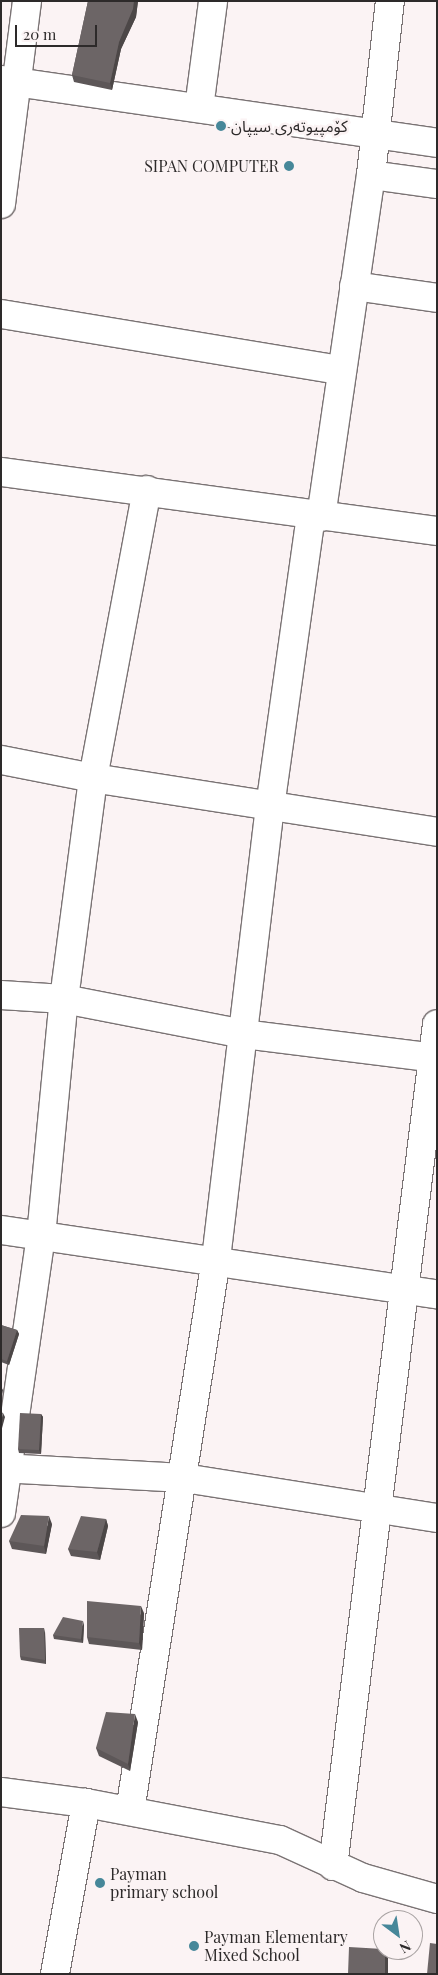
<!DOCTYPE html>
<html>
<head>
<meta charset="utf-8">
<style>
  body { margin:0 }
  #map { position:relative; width:438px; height:1975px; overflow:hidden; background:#fbf3f4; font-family:"Playfair Display","Noto Sans Arabic",serif }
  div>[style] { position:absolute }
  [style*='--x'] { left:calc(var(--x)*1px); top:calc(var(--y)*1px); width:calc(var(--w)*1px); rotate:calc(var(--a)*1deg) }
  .roads { filter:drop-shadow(1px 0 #7a7374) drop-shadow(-1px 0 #7a7374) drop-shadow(0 1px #7a7374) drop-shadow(0 -1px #7a7374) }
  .minor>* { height:28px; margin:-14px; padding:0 14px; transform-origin:14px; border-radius:14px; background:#fff }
  .wall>* { inset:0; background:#5d5758 }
  .shaded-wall>* { inset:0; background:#4c4747 }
  .building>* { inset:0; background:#6c6566 }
  .dots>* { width:14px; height:14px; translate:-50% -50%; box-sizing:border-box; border:2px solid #fbf3f4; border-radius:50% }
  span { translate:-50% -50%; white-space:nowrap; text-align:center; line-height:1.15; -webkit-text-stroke:5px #fbf3f4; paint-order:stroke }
  .poi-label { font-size:16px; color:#2d2a2a }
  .left { translate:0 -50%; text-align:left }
  .right { translate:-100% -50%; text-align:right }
  .frame { position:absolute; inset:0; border:2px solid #2d2a2a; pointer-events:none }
  .north { position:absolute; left:373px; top:1910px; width:50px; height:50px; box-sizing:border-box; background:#fbf3f4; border:1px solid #a9a3a3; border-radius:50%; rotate:149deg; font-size:14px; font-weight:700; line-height:20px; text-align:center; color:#2d2a2a }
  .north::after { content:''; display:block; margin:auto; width:18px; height:22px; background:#468799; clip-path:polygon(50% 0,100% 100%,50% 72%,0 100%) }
  .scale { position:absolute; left:15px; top:25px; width:82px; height:22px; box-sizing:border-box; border:2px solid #2d2a2a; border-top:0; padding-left:6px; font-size:15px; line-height:18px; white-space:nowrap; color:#2d2a2a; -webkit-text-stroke:4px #fbf3f4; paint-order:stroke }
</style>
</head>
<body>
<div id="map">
  <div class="roads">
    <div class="minor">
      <div style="--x:1;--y:80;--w:441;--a:8.2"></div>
      <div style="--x:199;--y:108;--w:108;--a:-82.5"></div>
      <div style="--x:371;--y:175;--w:67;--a:7.8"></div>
      <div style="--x:1;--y:204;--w:205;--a:-82.7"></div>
      <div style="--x:354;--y:286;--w:84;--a:8.2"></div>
      <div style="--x:1;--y:314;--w:345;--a:9.4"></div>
      <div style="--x:1;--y:472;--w:440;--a:7.7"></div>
      <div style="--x:321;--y:517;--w:346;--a:-81.7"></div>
      <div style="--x:371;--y:175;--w:175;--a:-83.8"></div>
      <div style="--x:1;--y:760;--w:94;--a:11.1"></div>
      <div style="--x:93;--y:778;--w:348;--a:8.9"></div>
      <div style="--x:1;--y:995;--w:63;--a:3.6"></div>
      <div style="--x:64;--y:999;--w:183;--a:11"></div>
      <div style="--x:244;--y:1034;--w:194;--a:7.1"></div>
      <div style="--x:1;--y:1230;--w:441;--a:8.4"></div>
      <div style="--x:1;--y:1468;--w:183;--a:3.1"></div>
      <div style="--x:184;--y:1478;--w:256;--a:9"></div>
      <div style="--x:1;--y:1513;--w:280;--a:-81.8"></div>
      <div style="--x:41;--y:1236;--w:238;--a:-84.5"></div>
      <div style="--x:64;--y:999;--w:223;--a:-82.5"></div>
      <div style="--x:93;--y:778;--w:293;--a:-79.4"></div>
      <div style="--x:1;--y:1792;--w:86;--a:7.4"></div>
      <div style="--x:86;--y:1803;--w:197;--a:10.8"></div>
      <div style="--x:280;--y:1840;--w:91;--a:24.6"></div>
      <div style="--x:363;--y:1878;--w:77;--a:15.8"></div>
      <div style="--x:130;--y:1811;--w:559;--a:-81.14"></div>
      <div style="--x:216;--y:1259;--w:455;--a:-83.2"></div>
      <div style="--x:270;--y:807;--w:294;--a:-82"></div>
      <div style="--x:333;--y:1866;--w:848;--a:-82.96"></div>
      <div style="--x:55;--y:1974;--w:174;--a:-79.7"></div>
    </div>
  </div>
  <div class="wall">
    <div style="clip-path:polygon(88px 1px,138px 1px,136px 17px,121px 49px,112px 90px,74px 82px,72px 75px)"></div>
    <div style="clip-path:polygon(1px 1325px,17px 1330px,19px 1334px,9px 1365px,1px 1362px)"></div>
    <div style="clip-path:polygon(41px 1414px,43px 1417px,41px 1454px,19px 1453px,18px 1449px)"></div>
    <div style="clip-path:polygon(106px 1519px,108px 1526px,100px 1560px,71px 1556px,68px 1549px)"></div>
    <div style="clip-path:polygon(52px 1524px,46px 1554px,12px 1549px,9px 1541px)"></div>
    <div style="clip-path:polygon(144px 1613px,142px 1650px,89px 1644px,87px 1637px)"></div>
    <div style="clip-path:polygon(84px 1625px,83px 1643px,54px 1639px,53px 1635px)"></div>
    <div style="clip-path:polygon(45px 1632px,46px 1664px,21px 1660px,20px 1656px)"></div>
    <div style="clip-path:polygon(138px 1722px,130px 1771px,99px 1756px,96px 1748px)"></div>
  </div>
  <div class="shaded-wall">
    <div style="clip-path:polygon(134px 1px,138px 1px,136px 17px,121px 49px,112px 90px,110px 83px,119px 42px)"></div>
    <div style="clip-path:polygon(17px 1330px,19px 1334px,9px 1365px,7px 1361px)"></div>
    <div style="clip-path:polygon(1px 1387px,3px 1390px,1px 1402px)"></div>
    <div style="clip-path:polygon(3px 1413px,5px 1417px,1px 1432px,1px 1421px)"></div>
    <div style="clip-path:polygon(41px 1414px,43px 1417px,41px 1454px,39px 1450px)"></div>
    <div style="clip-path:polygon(49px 1516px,52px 1524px,46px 1554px,44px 1546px)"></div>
    <div style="clip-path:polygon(106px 1519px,108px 1526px,100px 1560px,97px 1552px)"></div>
    <div style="clip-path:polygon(141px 1606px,144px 1613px,142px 1650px,139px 1643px)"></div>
    <div style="clip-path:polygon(83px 1621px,84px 1625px,83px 1643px,81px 1639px)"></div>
    <div style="clip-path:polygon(44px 1628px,45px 1632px,46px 1664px,45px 1660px)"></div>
    <div style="clip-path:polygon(135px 1714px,138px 1722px,130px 1771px,128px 1764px)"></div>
    <div style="clip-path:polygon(385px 1950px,388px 1956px,388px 1974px,385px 1974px)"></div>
  </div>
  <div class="building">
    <div style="clip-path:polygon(88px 1px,134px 1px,133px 9px,119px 42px,110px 83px,72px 75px)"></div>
    <div style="clip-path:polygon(1px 1325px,17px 1330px,7px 1361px,1px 1359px)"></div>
    <div style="clip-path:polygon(1px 1412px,3px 1413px,1px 1421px)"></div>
    <div style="clip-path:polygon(20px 1413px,41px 1414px,39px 1450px,18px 1449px)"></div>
    <div style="clip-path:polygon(21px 1515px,49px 1516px,44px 1546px,9px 1541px)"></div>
    <div style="clip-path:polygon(81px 1516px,106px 1519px,97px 1552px,68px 1549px)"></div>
    <div style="clip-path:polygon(87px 1601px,141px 1606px,139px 1643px,87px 1637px)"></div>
    <div style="clip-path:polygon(63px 1617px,83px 1621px,81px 1639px,53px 1635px)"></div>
    <div style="clip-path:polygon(19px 1628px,44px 1628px,45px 1660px,20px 1656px)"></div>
    <div style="clip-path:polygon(106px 1712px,135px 1714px,128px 1764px,96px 1748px)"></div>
    <div style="clip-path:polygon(430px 1943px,437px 1944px,437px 1974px,427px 1974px)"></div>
    <div style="clip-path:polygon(349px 1947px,383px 1949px,383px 1950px,385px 1950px,385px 1974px,348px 1974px)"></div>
  </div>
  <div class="dots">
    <div style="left:221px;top:126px;background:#468799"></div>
    <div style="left:289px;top:166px;background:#468799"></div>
    <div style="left:100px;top:1883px;background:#468799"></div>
    <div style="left:194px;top:1946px;background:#468799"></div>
  </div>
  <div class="poi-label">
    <span class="left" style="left:231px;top:126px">کۆمپیوتەری سیپان</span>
    <span class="right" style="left:279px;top:166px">SIPAN COMPUTER</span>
    <span class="left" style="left:110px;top:1883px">Payman<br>primary school</span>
    <span class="left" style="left:204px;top:1946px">Payman Elementary<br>Mixed School</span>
  </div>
  <div class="frame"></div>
  <div class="north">N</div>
  <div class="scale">20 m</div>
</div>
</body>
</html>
